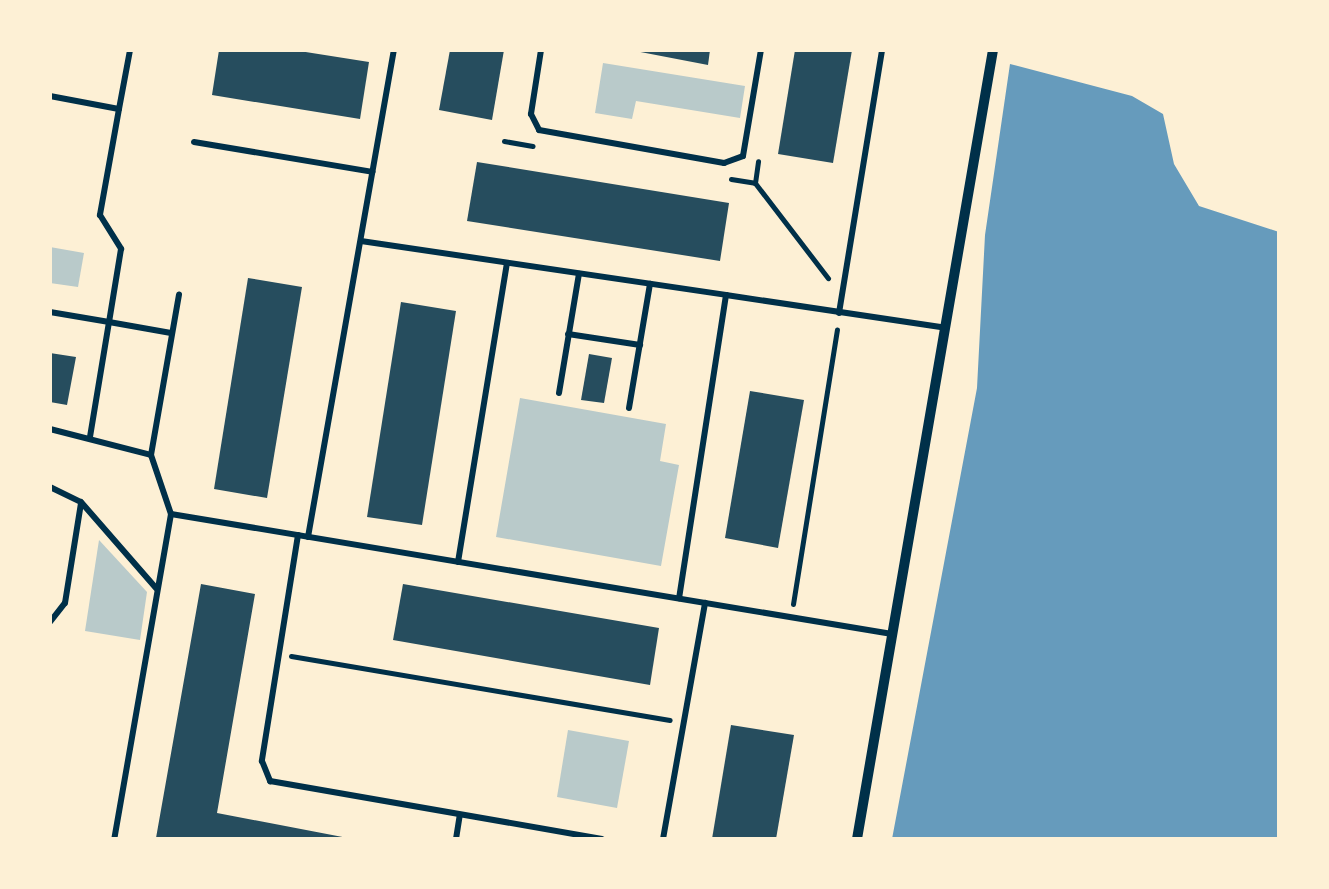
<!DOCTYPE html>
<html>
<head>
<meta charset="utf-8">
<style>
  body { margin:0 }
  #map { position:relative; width:1329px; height:889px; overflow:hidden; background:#fdf0d5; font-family:"Noto Serif",serif }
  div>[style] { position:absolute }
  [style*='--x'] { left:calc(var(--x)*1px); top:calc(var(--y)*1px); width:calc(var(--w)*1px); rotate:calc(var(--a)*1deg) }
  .green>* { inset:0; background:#b9caca }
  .water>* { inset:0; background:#669bbc }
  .building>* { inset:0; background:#264d5e }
  .path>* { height:5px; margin:-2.5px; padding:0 2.5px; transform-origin:2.5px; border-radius:2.5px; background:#003049 }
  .service>* { height:6px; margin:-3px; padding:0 3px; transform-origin:3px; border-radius:3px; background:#003049 }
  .minor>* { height:10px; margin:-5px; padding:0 5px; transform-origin:5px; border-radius:5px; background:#003049 }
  span { translate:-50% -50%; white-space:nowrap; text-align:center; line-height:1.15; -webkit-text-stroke:9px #fdf0d5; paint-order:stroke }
  .frame { position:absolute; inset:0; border:52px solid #fdf0d5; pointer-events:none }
</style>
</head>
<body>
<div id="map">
  <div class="green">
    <div style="clip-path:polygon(603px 63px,745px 86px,740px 118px,636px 101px,632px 119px,595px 113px)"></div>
    <div style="clip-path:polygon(50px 247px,84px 253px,78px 287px,50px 283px)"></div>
    <div style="clip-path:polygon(520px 398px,666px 424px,660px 461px,679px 465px,661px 566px,496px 537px)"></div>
    <div style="clip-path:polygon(99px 540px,147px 592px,140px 640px,85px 631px)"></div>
    <div style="clip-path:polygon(568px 730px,629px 741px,617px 808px,557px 797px)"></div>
  </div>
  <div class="water">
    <div style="clip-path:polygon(1010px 64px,1132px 96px,1163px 114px,1174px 164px,1199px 206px,1279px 232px,1279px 839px,892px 839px,977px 388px,985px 235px)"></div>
  </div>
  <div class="building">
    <div style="clip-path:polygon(219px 50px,293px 50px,369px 62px,360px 119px,212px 95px)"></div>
    <div style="clip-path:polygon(450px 50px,504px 50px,492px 120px,439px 110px)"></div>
    <div style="clip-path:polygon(630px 50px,710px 50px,708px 65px)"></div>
    <div style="clip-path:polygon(795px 50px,852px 50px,833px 163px,778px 154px)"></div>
    <div style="clip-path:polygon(477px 162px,729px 203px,720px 261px,467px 221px)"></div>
    <div style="clip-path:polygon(248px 278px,302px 287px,267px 498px,214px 489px)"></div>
    <div style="clip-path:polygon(401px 302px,456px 311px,422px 525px,367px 517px)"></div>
    <div style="clip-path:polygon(50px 353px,76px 357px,67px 405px,50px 402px)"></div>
    <div style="clip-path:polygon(589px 354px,612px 358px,604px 403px,581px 400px)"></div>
    <div style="clip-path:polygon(750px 391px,804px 400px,778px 548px,725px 538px)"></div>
    <div style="clip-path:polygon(201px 584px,255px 594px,217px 813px,353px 839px,156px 838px)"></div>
    <div style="clip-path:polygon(403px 584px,659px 628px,650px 685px,393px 640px)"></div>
    <div style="clip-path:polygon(731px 725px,794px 735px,776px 839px,712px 839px)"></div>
  </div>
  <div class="path">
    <div style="--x:504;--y:141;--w:29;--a:10"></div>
    <div style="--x:731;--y:179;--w:24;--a:9"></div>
    <div style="--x:755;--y:183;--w:120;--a:52.5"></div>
    <div style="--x:755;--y:183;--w:22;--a:-82"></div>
    <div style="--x:793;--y:604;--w:278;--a:-80.9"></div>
    <div style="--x:291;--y:656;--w:384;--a:9.6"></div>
  </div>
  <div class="service">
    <div style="--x:541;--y:50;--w:65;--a:98.9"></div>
    <div style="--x:531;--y:114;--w:18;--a:63"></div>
    <div style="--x:539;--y:130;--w:188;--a:10.1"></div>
    <div style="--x:724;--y:163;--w:20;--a:-20"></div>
    <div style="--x:743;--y:156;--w:108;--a:-80.4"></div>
    <div style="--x:50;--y:96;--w:70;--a:10.7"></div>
    <div style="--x:119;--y:109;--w:108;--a:100.2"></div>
    <div style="--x:100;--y:215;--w:40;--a:58"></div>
    <div style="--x:121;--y:249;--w:74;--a:99.3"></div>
    <div style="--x:109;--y:322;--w:63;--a:10.1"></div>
    <div style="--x:119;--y:109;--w:60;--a:-79.4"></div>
    <div style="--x:194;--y:142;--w:181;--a:9.5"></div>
    <div style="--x:361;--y:241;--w:369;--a:8.4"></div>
    <div style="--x:726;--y:295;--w:307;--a:98.8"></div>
    <div style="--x:726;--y:295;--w:222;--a:8.5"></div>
    <div style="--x:50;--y:312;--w:60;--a:9.6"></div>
    <div style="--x:109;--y:322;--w:117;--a:99.4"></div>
    <div style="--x:839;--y:313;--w:266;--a:-80.7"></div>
    <div style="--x:568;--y:334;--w:73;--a:8.7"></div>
    <div style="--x:559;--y:393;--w:121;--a:-80.5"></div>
    <div style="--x:629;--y:408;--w:126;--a:-80.4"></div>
    <div style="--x:50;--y:429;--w:104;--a:14.4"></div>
    <div style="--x:151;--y:455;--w:62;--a:71.3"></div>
    <div style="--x:171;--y:514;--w:330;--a:99.9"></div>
    <div style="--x:151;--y:455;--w:163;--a:-80.1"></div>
    <div style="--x:50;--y:487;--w:34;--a:26"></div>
    <div style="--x:81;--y:502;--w:114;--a:48.9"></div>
    <div style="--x:171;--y:514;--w:731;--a:9.45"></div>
    <div style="--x:298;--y:535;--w:229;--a:99.1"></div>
    <div style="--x:262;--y:761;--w:22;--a:68"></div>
    <div style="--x:270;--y:781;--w:337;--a:9.9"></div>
    <div style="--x:308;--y:537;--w:495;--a:-80"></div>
    <div style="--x:458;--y:562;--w:303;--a:-80.7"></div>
    <div style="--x:50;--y:622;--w:24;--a:-52"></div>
    <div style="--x:65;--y:603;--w:101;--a:-80.9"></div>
    <div style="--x:456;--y:839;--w:24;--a:-81"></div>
    <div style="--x:663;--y:839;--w:240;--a:-79.9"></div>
  </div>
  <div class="minor">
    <div style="--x:857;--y:839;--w:801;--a:-80.22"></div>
  </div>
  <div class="frame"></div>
</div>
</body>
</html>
